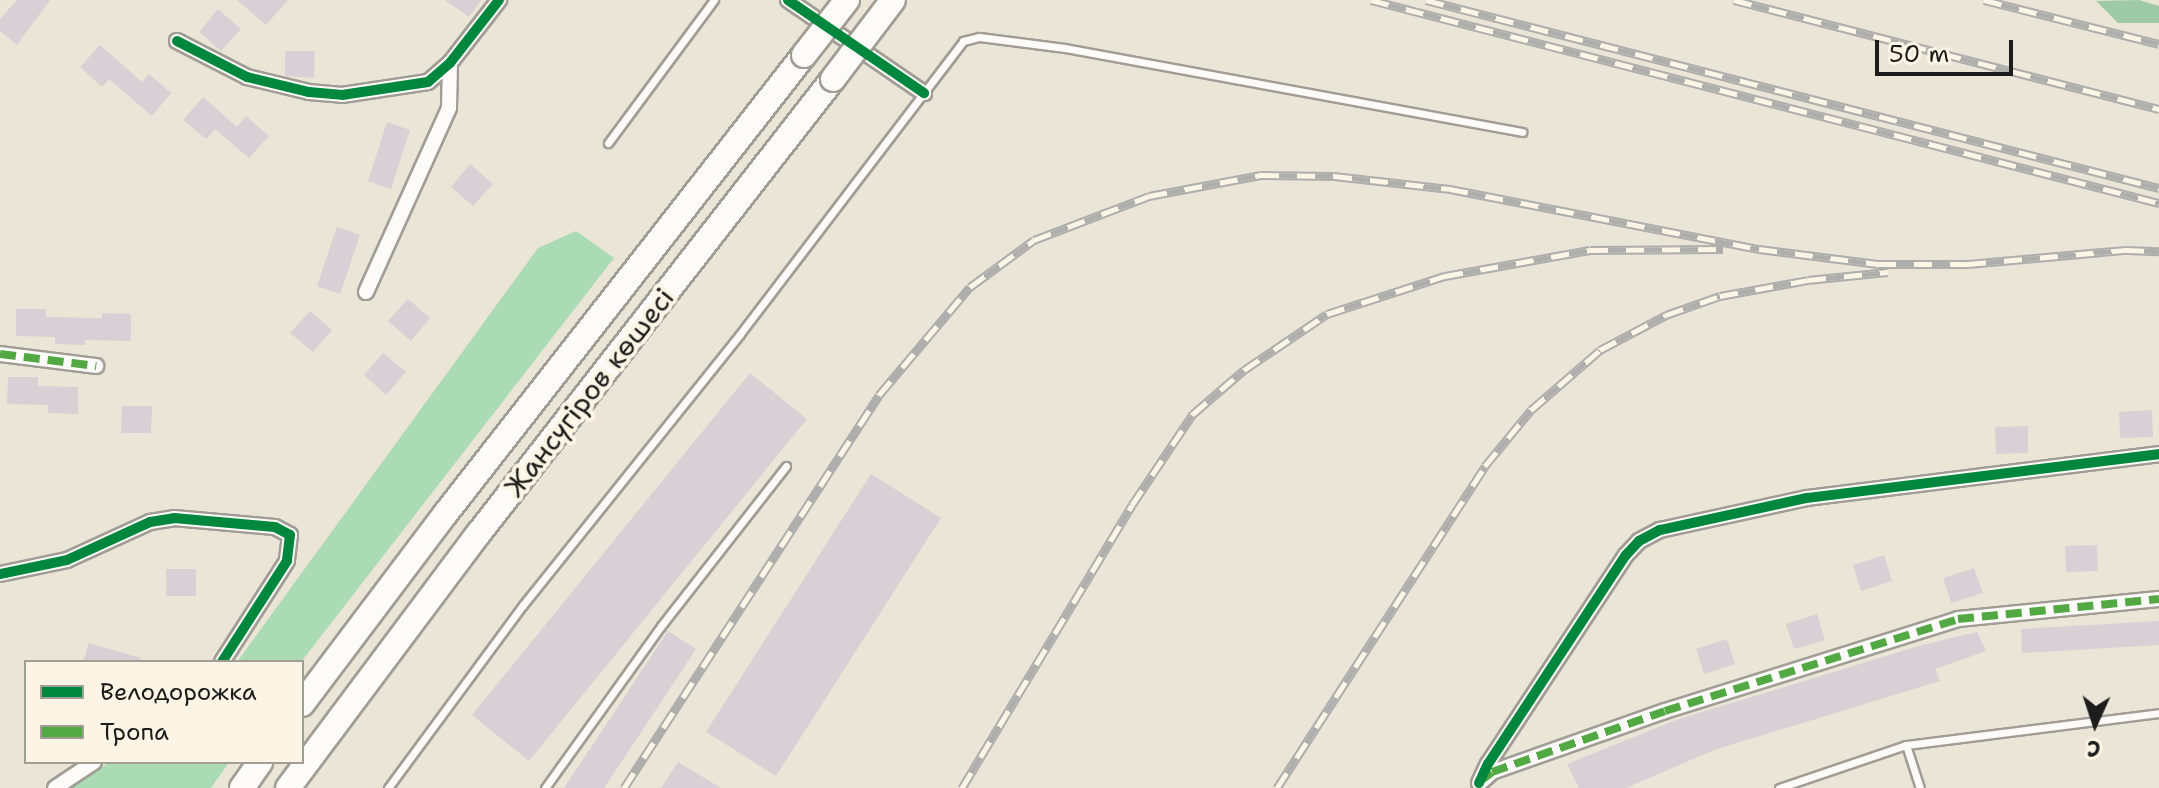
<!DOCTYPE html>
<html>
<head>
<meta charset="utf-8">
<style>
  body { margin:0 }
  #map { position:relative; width:2159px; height:788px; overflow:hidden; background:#eae5d6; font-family:"Shantell Sans",sans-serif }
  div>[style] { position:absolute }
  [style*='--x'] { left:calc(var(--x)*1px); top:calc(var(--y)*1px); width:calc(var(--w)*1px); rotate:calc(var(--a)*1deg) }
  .green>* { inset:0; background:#abdbb4 }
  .forest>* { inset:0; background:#9fcaa7 }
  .building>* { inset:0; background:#d7d0d5 }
  .roads { filter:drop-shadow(2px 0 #a09d94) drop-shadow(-2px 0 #a09d94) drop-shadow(0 2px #a09d94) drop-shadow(0 -2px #a09d94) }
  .service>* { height:7px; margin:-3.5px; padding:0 3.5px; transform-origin:3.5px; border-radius:3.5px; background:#fcfbf9 }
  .minor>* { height:14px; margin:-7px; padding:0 7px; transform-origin:7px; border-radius:7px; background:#fcfbf9 }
  .primary>* { height:24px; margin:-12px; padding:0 12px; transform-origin:12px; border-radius:12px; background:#fcfbf9 }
  .rail>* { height:9px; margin-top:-4.5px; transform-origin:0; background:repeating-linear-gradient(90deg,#fcf5e5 0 18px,#aeaeac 0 36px); box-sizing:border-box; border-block:2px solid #aeaeac }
  .bridges { filter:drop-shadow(2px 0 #a09d94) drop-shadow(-2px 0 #a09d94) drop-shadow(0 2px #a09d94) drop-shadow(0 -2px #a09d94) }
  .primary-bridge>* { height:24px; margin:-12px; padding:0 12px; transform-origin:12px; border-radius:12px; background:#fcfbf9 }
  .quiet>* { height:8px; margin-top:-4px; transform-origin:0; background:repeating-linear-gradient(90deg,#52a943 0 16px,transparent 0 24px) }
  .cycleway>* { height:10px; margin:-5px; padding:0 5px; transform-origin:5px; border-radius:5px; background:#00873e }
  span { translate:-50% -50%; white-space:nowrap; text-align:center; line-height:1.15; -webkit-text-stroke:8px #fcf5e5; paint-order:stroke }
  .street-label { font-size:28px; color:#1c1c1c }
  .legend { position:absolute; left:24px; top:660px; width:280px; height:104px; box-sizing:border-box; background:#fcf5e5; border:2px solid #a29e95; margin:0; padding:10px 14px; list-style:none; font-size:24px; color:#1c1c1c }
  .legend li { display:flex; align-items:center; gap:16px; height:40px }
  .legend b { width:40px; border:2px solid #a29e95 }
  .north { position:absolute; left:2055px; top:684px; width:80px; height:80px; -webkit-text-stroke:6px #fcf5e5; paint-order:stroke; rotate:183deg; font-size:22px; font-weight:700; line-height:32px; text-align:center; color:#1c1c1c }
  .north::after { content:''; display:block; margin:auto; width:28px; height:36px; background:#1c1c1c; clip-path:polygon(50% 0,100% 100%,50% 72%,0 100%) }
  .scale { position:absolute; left:1875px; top:40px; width:138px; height:36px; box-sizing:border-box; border:4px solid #1c1c1c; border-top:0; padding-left:10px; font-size:24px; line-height:28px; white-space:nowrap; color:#1c1c1c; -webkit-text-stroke:6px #fcf5e5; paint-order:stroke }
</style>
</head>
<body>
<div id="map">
  <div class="green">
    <div style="clip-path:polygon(576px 231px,614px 258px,301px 662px,237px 662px,538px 248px)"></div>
    <div style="clip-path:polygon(110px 762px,229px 762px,211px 788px,71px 788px)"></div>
  </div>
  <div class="forest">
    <div style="clip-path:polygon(2139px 0,2159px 6px,2159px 23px,2118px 23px,2096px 1px)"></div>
  </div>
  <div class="building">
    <div style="clip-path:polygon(17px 0,50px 0,17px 45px,0 31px,0 19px)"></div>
    <div style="clip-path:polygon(237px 0,288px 0,266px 25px)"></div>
    <div style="clip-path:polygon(445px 0,481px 0,469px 17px)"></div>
    <div style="clip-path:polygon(218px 9px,241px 29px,221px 51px,199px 32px)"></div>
    <div style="clip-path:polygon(100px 45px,142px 82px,149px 74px,171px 93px,152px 116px,109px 79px,102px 87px,80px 67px)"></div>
    <div style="clip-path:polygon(285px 51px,315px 51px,314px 78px,285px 76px)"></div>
    <div style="clip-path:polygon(203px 97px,237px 127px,246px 116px,269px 136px,249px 158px,215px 129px,206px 139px,183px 120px)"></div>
    <div style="clip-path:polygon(387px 122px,410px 130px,391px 189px,368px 181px)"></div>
    <div style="clip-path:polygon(470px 164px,493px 184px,473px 206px,451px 187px)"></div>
    <div style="clip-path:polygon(337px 227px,360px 235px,340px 294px,317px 286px)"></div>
    <div style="clip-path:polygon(408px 299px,430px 318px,411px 341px,388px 321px)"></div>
    <div style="clip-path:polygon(16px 309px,46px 309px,46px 317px,102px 318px,102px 313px,131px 314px,131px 341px,85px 340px,85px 345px,55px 344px,55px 337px,16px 336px)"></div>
    <div style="clip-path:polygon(310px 311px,332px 330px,313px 352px,290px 333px)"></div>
    <div style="clip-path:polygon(383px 353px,406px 372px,386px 395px,364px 375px)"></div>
    <div style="clip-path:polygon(750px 373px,807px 419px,529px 761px,472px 715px)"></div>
    <div style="clip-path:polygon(8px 377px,38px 377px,38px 386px,78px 387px,78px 414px,48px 413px,48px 405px,7px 404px)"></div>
    <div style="clip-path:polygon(122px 406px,152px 406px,151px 433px,121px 433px)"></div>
    <div style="clip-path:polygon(2152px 410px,2153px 437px,2120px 438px,2119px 412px)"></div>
    <div style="clip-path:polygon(2028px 426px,2028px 453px,1996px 454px,1995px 427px)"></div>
    <div style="clip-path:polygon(871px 474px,941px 518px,776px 776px,706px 732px)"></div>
    <div style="clip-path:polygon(2097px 545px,2098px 571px,2066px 572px,2065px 546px)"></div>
    <div style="clip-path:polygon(1884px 555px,1892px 581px,1861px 591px,1853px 565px)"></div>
    <div style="clip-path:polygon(1974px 568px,1983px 593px,1951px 603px,1943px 578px)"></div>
    <div style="clip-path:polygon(166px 569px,196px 569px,196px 596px,166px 596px)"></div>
    <div style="clip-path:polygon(1817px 614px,1825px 640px,1794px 649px,1786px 624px)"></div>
    <div style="clip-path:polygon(2159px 621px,2159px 645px,2022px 653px,2021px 629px)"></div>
    <div style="clip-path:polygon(668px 631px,696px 649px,604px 788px,564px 788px)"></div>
    <div style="clip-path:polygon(1977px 632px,1986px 651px,1935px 669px,1940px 681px,1714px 750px,1626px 788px,1579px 788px,1567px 764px,1676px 720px,1922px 645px)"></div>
    <div style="clip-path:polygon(1727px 639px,1735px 664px,1704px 674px,1696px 649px)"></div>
    <div style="clip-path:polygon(89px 643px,141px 658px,140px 662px,83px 662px)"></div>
    <div style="clip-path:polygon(678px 762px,721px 788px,661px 788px)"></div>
  </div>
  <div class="roads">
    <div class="service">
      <div style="--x:608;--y:143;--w:178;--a:-53.5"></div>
      <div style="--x:1906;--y:745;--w:45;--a:72"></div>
      <div style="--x:388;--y:788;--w:227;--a:-53.6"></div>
      <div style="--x:523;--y:605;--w:347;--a:-51.3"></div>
      <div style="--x:740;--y:334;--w:368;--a:-52.7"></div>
      <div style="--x:963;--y:41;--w:16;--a:-14"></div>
      <div style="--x:979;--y:37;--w:87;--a:7.3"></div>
      <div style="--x:1065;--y:48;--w:465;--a:10.4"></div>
      <div style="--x:545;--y:788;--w:199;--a:-54.4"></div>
      <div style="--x:661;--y:626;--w:203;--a:-52"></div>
      <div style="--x:1779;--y:788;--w:134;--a:-18.7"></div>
      <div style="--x:1906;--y:745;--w:255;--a:-7.2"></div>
    </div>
    <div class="minor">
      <div style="--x:788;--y:0;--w:165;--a:34.4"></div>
      <div style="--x:177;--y:41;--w:79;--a:27.2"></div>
      <div style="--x:247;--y:77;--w:64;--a:13.6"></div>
      <div style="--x:309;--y:92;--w:33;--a:5"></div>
      <div style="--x:342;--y:95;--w:87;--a:-8.6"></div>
      <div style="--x:428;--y:82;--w:29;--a:-41"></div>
      <div style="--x:450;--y:63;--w:80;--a:-52.1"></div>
      <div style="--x:366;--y:292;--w:202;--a:-65.7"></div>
      <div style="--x:449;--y:108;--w:45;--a:-88.7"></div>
      <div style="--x:0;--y:354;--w:97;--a:7.1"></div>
      <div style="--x:0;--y:574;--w:68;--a:-11.8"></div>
      <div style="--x:67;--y:560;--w:91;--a:-24.6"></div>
      <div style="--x:150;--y:522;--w:24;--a:-9"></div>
      <div style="--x:174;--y:518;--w:101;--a:5.1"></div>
      <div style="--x:275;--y:527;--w:17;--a:28"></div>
      <div style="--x:290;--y:535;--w:26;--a:97"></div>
      <div style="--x:287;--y:561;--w:120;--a:122.8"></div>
      <div style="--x:1481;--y:782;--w:15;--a:-42"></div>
      <div style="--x:1492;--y:772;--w:183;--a:-19.4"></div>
      <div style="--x:1665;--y:711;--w:307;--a:-17.4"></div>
      <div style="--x:1958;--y:619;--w:202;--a:-5.7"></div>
      <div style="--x:1479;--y:783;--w:21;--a:-65"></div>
      <div style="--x:1488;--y:764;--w:250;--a:-56.6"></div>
      <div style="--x:1626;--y:555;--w:19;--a:-47"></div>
      <div style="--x:1639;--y:541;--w:24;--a:-28"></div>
      <div style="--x:1660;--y:530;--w:150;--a:-12.3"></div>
      <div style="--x:1807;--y:498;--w:355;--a:-7.1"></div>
      <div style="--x:55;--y:788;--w:47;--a:-33.7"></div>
    </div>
    <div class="primary">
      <div style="--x:302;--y:704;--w:239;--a:-53"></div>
      <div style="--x:446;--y:513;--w:581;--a:-51.99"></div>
      <div style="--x:242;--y:788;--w:32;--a:-55"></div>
      <div style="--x:288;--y:788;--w:319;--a:-53.2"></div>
      <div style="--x:479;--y:533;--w:576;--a:-52.06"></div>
    </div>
  </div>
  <div class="rail">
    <div style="--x:1371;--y:0;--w:814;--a:14.45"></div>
    <div style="--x:1426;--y:0;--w:757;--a:14.39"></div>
    <div style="--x:1734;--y:0;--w:439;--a:14.4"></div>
    <div style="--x:1984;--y:0;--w:180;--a:14.1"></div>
    <div style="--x:624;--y:788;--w:468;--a:-57"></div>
    <div style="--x:879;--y:395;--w:141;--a:-49.9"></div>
    <div style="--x:970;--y:287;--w:79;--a:-36.3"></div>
    <div style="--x:1034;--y:240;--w:123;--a:-20.9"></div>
    <div style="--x:1149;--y:196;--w:114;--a:-10.6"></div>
    <div style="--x:1261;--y:175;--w:73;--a:0.8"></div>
    <div style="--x:1334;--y:176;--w:117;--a:6.4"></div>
    <div style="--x:1450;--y:189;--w:315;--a:11"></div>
    <div style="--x:1759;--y:249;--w:120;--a:7.2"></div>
    <div style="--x:1878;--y:264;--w:90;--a:0"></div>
    <div style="--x:1968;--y:264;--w:159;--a:-5.1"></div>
    <div style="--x:2126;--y:250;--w:33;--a:2"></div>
    <div style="--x:962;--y:788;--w:330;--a:-59"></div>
    <div style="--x:1132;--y:505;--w:110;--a:-56.2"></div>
    <div style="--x:1193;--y:414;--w:67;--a:-40.8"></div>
    <div style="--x:1244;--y:370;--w:100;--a:-34"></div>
    <div style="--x:1327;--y:314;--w:124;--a:-17.9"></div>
    <div style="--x:1445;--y:276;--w:147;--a:-10.2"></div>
    <div style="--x:1590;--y:250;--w:133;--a:-0.4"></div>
    <div style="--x:1277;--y:788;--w:383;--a:-57.1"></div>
    <div style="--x:1485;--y:466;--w:72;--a:-50.6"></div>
    <div style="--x:1531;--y:410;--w:91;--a:-41"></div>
    <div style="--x:1600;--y:350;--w:75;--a:-27.9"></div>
    <div style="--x:1666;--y:315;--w:57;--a:-19.4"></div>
    <div style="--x:1720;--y:296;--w:89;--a:-10.3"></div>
    <div style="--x:1808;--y:280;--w:80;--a:-5.7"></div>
  </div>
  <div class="bridges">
    <div class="primary-bridge">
      <div style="--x:804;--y:55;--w:70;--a:-52"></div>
      <div style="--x:833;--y:79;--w:99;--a:-52.8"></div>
    </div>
  </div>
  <div class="quiet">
    <div style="--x:0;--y:354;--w:97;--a:7.1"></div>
    <div style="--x:1483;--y:779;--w:11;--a:-38"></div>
    <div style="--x:1492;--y:772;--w:183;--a:-19.4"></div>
    <div style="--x:1665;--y:711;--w:307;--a:-17.4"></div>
    <div style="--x:1958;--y:619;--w:202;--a:-5.7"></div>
  </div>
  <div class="cycleway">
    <div style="--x:788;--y:0;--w:165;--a:34.4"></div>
    <div style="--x:177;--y:41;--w:79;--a:27.2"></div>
    <div style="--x:247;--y:77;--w:64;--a:13.6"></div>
    <div style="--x:309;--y:92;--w:33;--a:5"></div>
    <div style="--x:342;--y:95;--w:87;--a:-8.6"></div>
    <div style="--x:428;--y:82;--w:29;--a:-41"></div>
    <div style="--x:450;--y:63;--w:80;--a:-52.1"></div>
    <div style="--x:0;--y:574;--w:68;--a:-11.8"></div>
    <div style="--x:67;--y:560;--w:91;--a:-24.6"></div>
    <div style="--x:150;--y:522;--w:24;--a:-9"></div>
    <div style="--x:174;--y:518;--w:101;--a:5.1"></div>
    <div style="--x:275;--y:527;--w:17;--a:28"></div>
    <div style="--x:290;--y:535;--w:26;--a:97"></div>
    <div style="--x:287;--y:561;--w:120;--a:122.8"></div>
    <div style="--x:1479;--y:783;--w:21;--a:-65"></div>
    <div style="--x:1488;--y:764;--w:250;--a:-56.6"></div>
    <div style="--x:1626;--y:555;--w:19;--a:-47"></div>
    <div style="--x:1639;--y:541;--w:24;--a:-28"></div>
    <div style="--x:1660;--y:530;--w:150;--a:-12.3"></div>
    <div style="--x:1807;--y:498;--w:355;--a:-7.1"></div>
  </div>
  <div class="street-label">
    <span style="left:589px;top:392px;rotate:-52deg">Жансүгіров көшесі</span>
  </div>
  <ul class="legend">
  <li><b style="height:10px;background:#00873e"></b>Велодорожка</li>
  <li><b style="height:10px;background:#52a943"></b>Тропа</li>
  </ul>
  <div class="north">С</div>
  <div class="scale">50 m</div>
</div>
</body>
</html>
